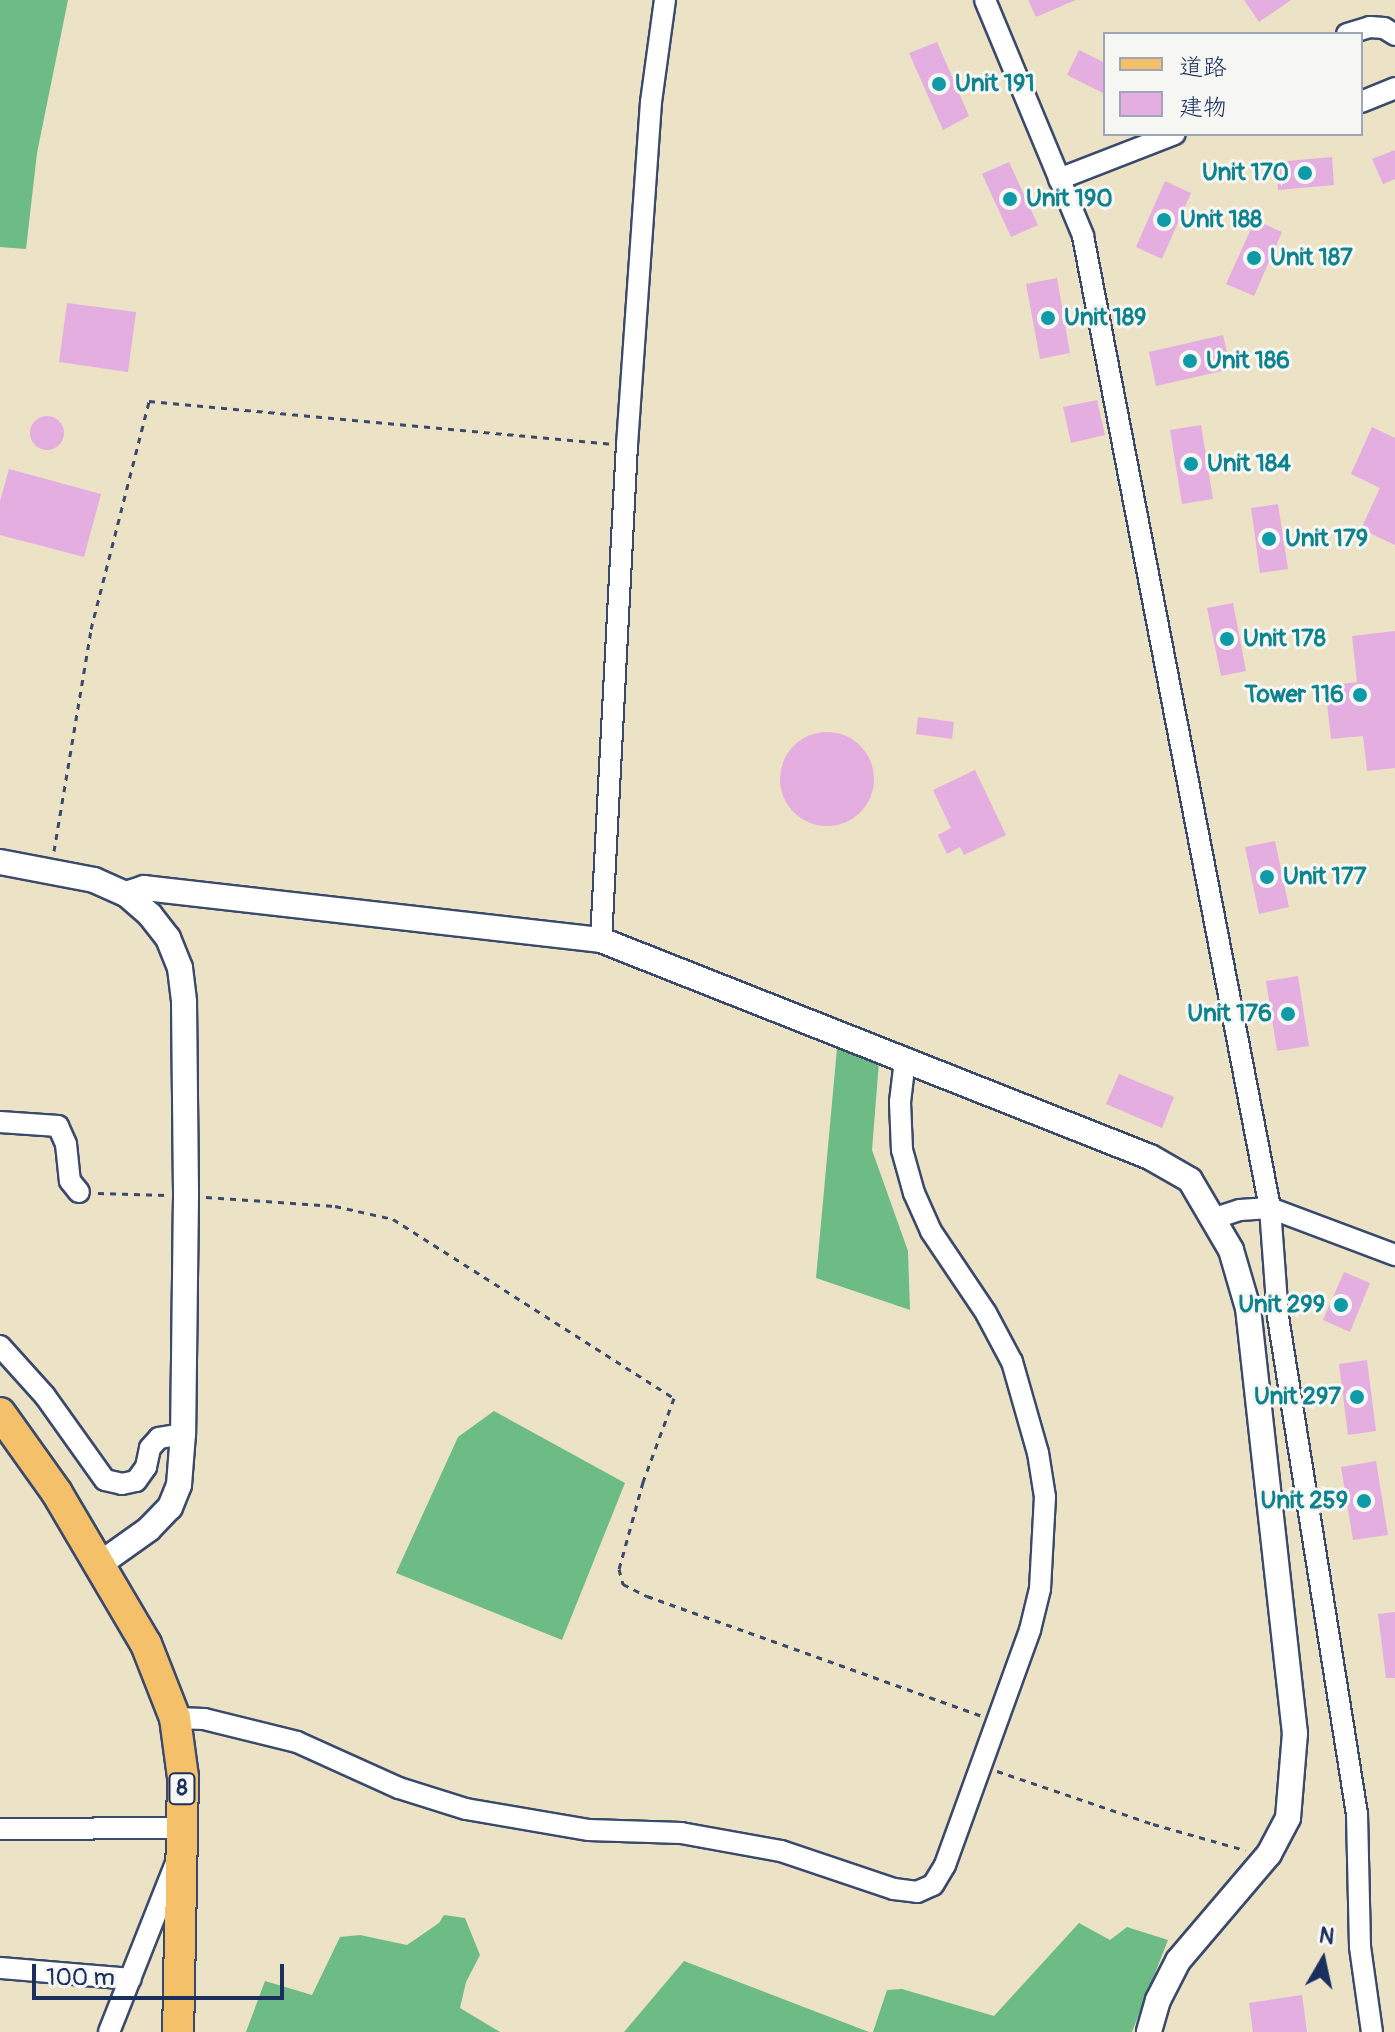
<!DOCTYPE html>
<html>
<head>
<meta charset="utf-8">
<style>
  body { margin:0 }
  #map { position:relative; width:1395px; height:2032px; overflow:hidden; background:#ece2c5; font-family:Pangolin,"Klee One",sans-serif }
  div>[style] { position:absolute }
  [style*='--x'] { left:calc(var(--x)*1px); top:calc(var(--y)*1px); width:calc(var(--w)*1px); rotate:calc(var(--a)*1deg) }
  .forest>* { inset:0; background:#6dbc86 }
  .building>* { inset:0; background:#e5aee0 }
  .round { border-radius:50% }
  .path>* { height:3px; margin-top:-1.5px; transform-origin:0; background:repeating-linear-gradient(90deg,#3a4a6d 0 6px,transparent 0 12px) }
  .roads { filter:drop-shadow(2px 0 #3a4a6d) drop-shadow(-2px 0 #3a4a6d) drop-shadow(0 2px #3a4a6d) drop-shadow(0 -2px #3a4a6d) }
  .minor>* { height:20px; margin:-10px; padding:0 10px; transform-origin:10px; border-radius:10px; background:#fff }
  .tertiary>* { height:24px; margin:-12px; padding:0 12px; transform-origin:12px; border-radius:12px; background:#fff }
  .primary>* { height:30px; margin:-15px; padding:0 15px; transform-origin:15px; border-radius:15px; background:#f4c16a }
  .dots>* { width:22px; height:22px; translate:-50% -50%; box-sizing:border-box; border:4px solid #f6f6f2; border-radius:50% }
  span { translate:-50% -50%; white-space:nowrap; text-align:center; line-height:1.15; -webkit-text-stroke:6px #f6f6f2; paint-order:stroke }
  .shield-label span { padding:2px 6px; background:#f6f6f2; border:2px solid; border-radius:6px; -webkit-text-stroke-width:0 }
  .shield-label { font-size:22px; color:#1b2f5e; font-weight:700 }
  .culture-label { font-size:24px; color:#0d838f; font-weight:700 }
  .left { translate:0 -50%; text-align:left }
  .right { translate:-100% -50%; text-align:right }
  .legend { position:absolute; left:1103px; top:32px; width:260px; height:104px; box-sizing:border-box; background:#f6f6f2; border:2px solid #9ea6b7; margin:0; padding:10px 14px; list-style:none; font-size:24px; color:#1b2f5e }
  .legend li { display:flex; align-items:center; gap:16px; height:40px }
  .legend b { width:40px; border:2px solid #9ea6b7 }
  .north { position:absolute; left:1283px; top:1920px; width:80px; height:80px; -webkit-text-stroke:6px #f6f6f2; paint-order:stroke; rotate:9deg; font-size:22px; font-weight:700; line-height:32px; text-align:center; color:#1b2f5e }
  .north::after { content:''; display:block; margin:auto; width:28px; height:36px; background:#1b2f5e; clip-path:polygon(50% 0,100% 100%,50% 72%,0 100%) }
  .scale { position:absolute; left:32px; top:1964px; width:252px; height:36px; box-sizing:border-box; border:4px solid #1b2f5e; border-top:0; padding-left:10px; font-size:24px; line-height:28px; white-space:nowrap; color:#1b2f5e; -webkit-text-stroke:6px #f6f6f2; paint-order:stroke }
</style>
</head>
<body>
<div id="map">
  <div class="forest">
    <div style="clip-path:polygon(0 0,68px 0,37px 153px,26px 249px,0 247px)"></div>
    <div style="clip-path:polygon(837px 1048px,879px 1062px,872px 1150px,908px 1251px,910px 1310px,816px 1278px)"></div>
    <div style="clip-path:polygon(494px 1411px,625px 1483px,562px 1640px,396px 1573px,458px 1437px)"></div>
    <div style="clip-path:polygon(444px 1915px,465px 1918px,480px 1955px,466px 1982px,460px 2008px,500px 2032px,246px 2032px,265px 1981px,312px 1995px,340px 1937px,360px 1935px,407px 1945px,439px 1923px)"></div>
    <div style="clip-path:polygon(1079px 1923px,1110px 1940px,1127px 1927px,1168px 1940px,1132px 2032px,873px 2032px,887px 1990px,902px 1989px,994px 2016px)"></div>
    <div style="clip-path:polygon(684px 1961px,869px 2032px,624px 2032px)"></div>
  </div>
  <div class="building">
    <div style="clip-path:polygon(1028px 0,1076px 0,1036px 17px)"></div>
    <div style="clip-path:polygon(1244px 0,1291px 0,1259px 22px)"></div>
    <div style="clip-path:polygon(937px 42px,969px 116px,943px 130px,909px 53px)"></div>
    <div style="clip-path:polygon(1079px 50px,1105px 63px,1105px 94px,1067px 75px)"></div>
    <div style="clip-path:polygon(1395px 150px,1395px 179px,1383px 184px,1372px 159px)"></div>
    <div style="clip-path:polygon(1332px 157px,1334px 185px,1278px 190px,1276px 162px)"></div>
    <div style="clip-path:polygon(1009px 162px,1038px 225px,1011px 237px,982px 174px)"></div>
    <div style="clip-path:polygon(1165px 181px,1191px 193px,1162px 259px,1136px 247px)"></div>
    <div style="clip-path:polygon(1255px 220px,1282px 232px,1254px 296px,1226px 284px)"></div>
    <div style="clip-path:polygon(1057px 278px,1070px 353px,1040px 359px,1026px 284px)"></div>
    <div style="clip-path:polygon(67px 303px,136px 312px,128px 372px,59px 362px)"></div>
    <div style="clip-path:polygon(1223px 335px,1231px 369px,1156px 386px,1149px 352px)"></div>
    <div style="clip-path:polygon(1097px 400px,1105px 435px,1071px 443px,1063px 407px)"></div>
    <div class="round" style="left:30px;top:416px;width:34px;height:34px"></div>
    <div style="clip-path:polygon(1201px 425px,1213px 499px,1182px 504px,1170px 430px)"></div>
    <div style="clip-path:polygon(1372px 427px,1395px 438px,1395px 545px,1361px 529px,1380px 488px,1351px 474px)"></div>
    <div style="clip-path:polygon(9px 469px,101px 494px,84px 557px,0 535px,0 501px)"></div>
    <div style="clip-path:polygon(1278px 504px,1288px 569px,1260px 573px,1251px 508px)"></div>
    <div style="clip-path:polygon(1233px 603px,1246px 671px,1221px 676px,1207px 608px)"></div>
    <div style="clip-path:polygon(1395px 631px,1395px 768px,1367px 771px,1363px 736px,1331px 739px,1325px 686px,1357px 682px,1352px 636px)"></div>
    <div style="clip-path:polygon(918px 717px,954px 722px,952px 739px,916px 734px)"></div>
    <div class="round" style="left:780px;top:732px;width:94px;height:94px"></div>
    <div style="clip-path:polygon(975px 770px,1006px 835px,964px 855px,960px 847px,947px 854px,938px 835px,951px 828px,933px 790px)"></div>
    <div style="clip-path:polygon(1275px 841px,1289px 907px,1259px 914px,1245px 847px)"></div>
    <div style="clip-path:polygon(1298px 976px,1309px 1046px,1277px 1051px,1266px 981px)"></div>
    <div style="clip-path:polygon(1119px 1074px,1174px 1097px,1162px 1128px,1106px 1104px)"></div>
    <div style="clip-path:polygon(1344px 1272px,1370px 1283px,1350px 1332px,1323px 1320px)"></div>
    <div style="clip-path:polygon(1367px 1360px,1376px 1431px,1348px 1435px,1339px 1364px)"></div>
    <div style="clip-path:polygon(1376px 1461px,1388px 1535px,1353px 1540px,1341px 1467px)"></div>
    <div style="clip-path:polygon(1395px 1612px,1395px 1678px,1386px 1678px,1378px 1614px)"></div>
    <div style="clip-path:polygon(1302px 1995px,1307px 2032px,1253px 2032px,1249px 2003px)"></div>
  </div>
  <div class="path">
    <div style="--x:54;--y:851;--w:225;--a:-80.5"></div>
    <div style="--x:91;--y:629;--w:235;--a:-75.7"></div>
    <div style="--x:149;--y:401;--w:464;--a:5.3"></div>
    <div style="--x:98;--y:1193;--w:68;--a:1.7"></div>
    <div style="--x:206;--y:1197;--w:129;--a:4"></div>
    <div style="--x:335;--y:1206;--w:59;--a:12.6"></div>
    <div style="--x:393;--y:1219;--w:333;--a:32.5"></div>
    <div style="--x:674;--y:1398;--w:90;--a:110.3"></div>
    <div style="--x:643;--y:1482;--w:90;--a:105.4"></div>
    <div style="--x:619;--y:1569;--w:16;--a:75"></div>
    <div style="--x:623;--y:1584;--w:27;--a:27"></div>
    <div style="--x:647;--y:1596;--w:356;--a:19.7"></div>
    <div style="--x:997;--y:1771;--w:165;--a:18.8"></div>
    <div style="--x:1153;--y:1824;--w:96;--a:15.8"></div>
  </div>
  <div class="roads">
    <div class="minor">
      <div style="--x:985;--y:0;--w:256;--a:67.4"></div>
      <div style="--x:1083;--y:236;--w:990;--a:79.11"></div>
      <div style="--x:1270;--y:1208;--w:109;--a:85.8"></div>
      <div style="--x:1278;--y:1317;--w:503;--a:80.97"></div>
      <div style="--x:1357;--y:1814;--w:133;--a:88.7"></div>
      <div style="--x:1360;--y:1947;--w:86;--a:82"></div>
      <div style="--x:1347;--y:34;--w:24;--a:-17"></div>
      <div style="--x:1370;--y:27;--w:14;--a:4"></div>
      <div style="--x:1384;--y:28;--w:13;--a:32"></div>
      <div style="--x:1361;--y:102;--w:37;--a:-22"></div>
      <div style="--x:1059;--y:179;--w:124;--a:-21.2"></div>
      <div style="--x:601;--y:940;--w:496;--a:-87"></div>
      <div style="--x:627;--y:445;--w:344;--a:-86"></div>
      <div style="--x:651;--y:102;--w:103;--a:-82.2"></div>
      <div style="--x:0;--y:1122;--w:58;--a:3.9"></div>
      <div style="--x:58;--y:1126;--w:20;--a:66"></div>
      <div style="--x:66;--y:1144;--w:37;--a:84"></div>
      <div style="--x:70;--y:1181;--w:14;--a:51"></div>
      <div style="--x:1215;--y:1218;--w:26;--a:-18"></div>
      <div style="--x:1240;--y:1210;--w:30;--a:-4"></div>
      <div style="--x:1270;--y:1208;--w:134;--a:20.6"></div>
      <div style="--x:0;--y:1346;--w:67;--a:48"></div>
      <div style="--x:45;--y:1396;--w:103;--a:54.5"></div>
      <div style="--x:105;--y:1480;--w:17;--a:13"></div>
      <div style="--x:122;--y:1484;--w:14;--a:-12"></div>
      <div style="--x:136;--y:1481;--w:17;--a:-54"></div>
      <div style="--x:146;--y:1467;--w:19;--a:-78"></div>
      <div style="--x:150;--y:1448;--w:13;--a:-48"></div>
      <div style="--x:159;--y:1438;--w:24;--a:-9"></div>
      <div style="--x:175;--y:1718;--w:29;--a:2"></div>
      <div style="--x:204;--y:1719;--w:96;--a:13.9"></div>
      <div style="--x:297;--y:1742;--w:112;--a:24.3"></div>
      <div style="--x:399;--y:1788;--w:70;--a:17.4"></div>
      <div style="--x:466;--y:1809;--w:125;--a:9.7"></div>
      <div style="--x:589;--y:1830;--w:92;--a:1.9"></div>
      <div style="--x:681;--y:1833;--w:102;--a:10.2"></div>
      <div style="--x:781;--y:1851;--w:119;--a:18.6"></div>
      <div style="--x:894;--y:1889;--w:23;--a:7"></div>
      <div style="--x:917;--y:1892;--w:17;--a:-24"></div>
      <div style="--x:933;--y:1885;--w:23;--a:-59"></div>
      <div style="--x:945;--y:1865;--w:250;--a:-70.1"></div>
      <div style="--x:1030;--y:1630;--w:42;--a:-76.3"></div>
      <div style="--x:1040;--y:1589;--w:92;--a:-86.9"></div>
      <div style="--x:1045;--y:1497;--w:45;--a:-99"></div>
      <div style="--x:1038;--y:1453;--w:95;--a:-105.9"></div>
      <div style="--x:1012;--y:1362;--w:55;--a:-118"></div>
      <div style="--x:986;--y:1313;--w:99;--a:-123.9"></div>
      <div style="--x:931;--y:1231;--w:42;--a:-114.1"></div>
      <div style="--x:914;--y:1193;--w:45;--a:-105.6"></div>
      <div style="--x:902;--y:1150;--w:48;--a:-92.4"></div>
      <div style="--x:900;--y:1102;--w:42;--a:-83.2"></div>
      <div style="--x:0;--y:1829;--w:181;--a:-0.3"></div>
      <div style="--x:0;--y:1968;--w:131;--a:4.8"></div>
      <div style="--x:109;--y:2032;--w:180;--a:-68.4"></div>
    </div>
    <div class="tertiary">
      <div style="--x:0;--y:862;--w:96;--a:10.8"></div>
      <div style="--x:94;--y:880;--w:35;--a:24"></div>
      <div style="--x:126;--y:894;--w:32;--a:41"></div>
      <div style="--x:150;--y:915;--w:29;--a:52"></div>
      <div style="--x:168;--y:938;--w:32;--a:68"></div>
      <div style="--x:180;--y:968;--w:34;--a:83"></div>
      <div style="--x:184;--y:1002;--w:194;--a:89.4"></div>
      <div style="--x:186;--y:1196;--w:238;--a:90.7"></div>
      <div style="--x:183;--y:1434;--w:51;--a:94.5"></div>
      <div style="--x:179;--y:1485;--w:24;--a:112"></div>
      <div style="--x:170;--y:1507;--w:30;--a:134"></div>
      <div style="--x:149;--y:1529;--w:60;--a:144.5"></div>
      <div style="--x:126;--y:894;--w:19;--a:-18"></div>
      <div style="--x:144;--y:888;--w:460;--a:6.5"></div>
      <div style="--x:601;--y:940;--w:590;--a:21.57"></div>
      <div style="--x:1150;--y:1157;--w:46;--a:29.9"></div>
      <div style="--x:1190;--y:1180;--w:81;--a:59.6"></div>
      <div style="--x:1231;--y:1250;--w:60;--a:73.7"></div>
      <div style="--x:1248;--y:1308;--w:428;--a:83.7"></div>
      <div style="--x:1295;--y:1733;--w:85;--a:94.7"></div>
      <div style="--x:1288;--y:1818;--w:41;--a:117.8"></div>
      <div style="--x:1269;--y:1854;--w:140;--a:130.4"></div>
      <div style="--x:1178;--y:1961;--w:44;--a:117.1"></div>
      <div style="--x:1158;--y:2000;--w:33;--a:106"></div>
    </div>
    <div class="primary">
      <div style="--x:0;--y:1413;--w:98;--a:54.5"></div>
      <div style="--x:57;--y:1493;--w:175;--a:59.5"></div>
      <div style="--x:146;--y:1644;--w:79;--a:68.6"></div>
      <div style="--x:175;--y:1718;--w:60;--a:82.3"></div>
      <div style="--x:183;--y:1777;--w:255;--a:91.1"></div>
    </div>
  </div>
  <div class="dots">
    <div style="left:939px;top:84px;background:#0f9aa8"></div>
    <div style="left:1305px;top:173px;background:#0f9aa8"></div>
    <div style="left:1010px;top:199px;background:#0f9aa8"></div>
    <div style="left:1164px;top:220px;background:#0f9aa8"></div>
    <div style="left:1254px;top:258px;background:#0f9aa8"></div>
    <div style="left:1048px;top:318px;background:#0f9aa8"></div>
    <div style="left:1190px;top:361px;background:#0f9aa8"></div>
    <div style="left:1191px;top:464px;background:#0f9aa8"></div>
    <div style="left:1269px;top:539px;background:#0f9aa8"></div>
    <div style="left:1227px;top:639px;background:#0f9aa8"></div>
    <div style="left:1360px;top:695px;background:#0f9aa8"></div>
    <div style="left:1267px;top:877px;background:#0f9aa8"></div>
    <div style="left:1288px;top:1014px;background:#0f9aa8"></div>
    <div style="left:1341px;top:1305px;background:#0f9aa8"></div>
    <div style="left:1357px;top:1397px;background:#0f9aa8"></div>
    <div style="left:1364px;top:1501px;background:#0f9aa8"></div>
  </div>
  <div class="shield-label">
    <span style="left:182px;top:1789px">8</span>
  </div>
  <div class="culture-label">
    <span class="left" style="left:955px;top:84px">Unit 191</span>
    <span class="right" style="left:1289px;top:173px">Unit 170</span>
    <span class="left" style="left:1026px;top:199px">Unit 190</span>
    <span class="left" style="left:1180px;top:220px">Unit 188</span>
    <span class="left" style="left:1270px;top:258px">Unit 187</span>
    <span class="left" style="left:1064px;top:318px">Unit 189</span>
    <span class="left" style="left:1206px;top:361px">Unit 186</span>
    <span class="left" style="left:1207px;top:464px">Unit 184</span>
    <span class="left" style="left:1285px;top:539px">Unit 179</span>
    <span class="left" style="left:1243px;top:639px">Unit 178</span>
    <span class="right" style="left:1344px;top:695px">Tower 116</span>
    <span class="left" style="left:1283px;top:877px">Unit 177</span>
    <span class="right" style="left:1272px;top:1014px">Unit 176</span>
    <span class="right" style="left:1325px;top:1305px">Unit 299</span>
    <span class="right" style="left:1341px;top:1397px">Unit 297</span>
    <span class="right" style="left:1348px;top:1501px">Unit 259</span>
  </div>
  <ul class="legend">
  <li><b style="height:10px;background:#f4c16a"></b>道路</li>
  <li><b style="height:22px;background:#e5aee0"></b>建物</li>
  </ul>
  <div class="north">N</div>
  <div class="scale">100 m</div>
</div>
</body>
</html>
